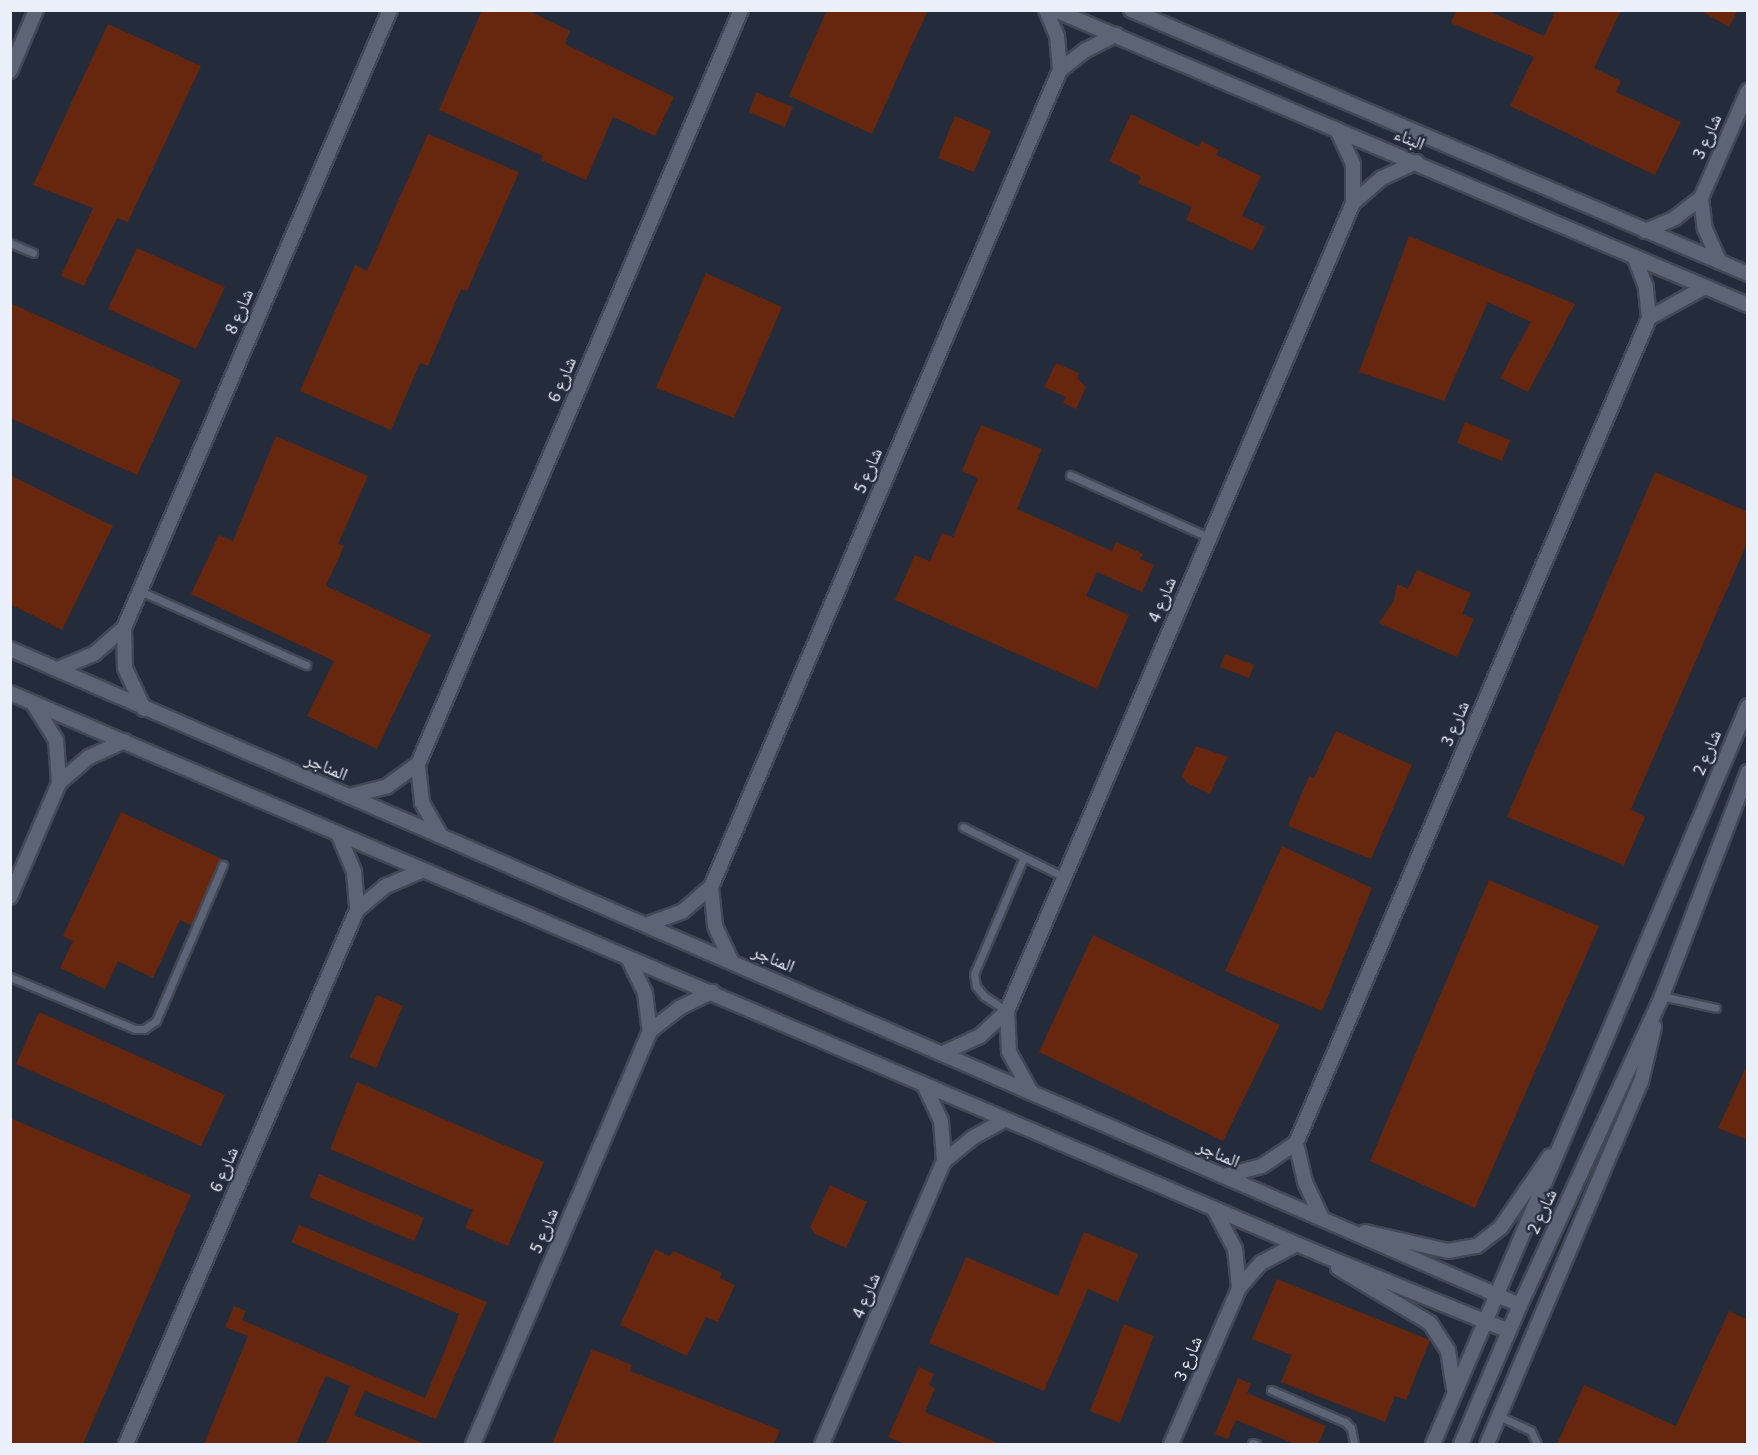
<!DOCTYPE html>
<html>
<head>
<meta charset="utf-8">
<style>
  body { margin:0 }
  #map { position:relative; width:1758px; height:1455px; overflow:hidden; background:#242b3b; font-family:"Source Sans 3","Noto Naskh Arabic",sans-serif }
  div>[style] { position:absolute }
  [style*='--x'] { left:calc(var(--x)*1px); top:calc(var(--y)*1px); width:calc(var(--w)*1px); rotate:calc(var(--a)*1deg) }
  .building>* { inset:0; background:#67270e }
  .roads { filter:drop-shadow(2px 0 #424856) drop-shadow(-2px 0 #424856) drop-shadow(0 2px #424856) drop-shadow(0 -2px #424856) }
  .service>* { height:7px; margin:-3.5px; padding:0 3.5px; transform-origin:3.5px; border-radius:3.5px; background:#5c6476 }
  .minor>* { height:14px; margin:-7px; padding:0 7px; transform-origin:7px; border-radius:7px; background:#5c6476 }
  span { translate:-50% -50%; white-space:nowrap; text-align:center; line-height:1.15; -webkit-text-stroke:4.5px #242b3b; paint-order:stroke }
  .street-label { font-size:18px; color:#eaeffa }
  .frame { position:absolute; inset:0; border:12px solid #eaeffa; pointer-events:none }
</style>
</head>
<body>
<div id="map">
  <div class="building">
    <div style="clip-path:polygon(482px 10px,527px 10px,570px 31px,565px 44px,674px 97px,655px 136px,613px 117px,586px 180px,541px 160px,543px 156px,439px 110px)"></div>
    <div style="clip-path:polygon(827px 10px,928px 10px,872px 134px,789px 96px)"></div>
    <div style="clip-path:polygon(1456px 10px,1486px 10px,1544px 36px,1556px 10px,1621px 10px,1594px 68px,1621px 81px,1616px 92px,1681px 122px,1655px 175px,1510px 106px,1534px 57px,1451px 23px)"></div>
    <div style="clip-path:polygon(1699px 10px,1738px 10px,1729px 27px)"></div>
    <div style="clip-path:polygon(108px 24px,201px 66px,128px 222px,117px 218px,84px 286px,61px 276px,93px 208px,33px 185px)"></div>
    <div style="clip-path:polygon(756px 92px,793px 107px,785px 127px,749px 112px)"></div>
    <div style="clip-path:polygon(1131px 114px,1199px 147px,1202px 141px,1219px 150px,1216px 155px,1261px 176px,1242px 216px,1265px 227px,1253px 251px,1186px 220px,1192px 207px,1138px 183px,1141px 177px,1109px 161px)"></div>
    <div style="clip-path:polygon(955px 116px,991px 131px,974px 172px,938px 158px)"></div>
    <div style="clip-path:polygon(428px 134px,519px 172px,467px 291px,461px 289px,428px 366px,420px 363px,391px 430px,300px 391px,355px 265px,367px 271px)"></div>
    <div style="clip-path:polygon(1409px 236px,1575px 304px,1528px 392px,1500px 378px,1531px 322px,1488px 302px,1444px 401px,1359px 372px)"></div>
    <div style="clip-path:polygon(137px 248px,225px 287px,196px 349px,108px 309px)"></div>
    <div style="clip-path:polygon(706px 273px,782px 307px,734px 418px,656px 388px)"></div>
    <div style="clip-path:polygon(10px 303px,181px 380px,137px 475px,10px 418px)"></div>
    <div style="clip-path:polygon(1056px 363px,1079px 373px,1077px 378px,1086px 387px,1076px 409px,1063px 403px,1066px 397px,1044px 387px)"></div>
    <div style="clip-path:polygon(1465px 422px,1510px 440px,1502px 461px,1457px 443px)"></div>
    <div style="clip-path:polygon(981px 425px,1042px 449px,1017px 509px,1112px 551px,1116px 542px,1143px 554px,1140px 559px,1154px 565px,1142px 592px,1097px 572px,1086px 596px,1129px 615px,1097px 689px,895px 600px,915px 555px,930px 561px,942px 533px,953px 537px,978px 478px,962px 471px)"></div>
    <div style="clip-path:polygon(276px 436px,368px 476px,338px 544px,344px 546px,326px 586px,431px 635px,377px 749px,307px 716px,334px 661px,191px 594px,219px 535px,233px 541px)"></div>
    <div style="clip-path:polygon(1655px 472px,1748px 512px,1748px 541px,1631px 809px,1645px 817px,1624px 865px,1507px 817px)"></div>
    <div style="clip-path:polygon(10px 475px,113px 526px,62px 630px,10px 604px)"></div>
    <div style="clip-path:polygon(1417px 570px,1471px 593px,1462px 614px,1474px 619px,1457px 657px,1379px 623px,1394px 600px,1397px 584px,1408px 589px)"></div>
    <div style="clip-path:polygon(1225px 654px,1254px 665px,1249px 678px,1220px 667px)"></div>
    <div style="clip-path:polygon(1336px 731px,1412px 765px,1371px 859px,1288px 826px,1309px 776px,1314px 778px)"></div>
    <div style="clip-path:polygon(1196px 746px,1228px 757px,1210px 794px,1187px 783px,1182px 775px)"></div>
    <div style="clip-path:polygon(121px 812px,222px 859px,191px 925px,180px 920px,153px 978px,118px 961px,105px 989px,60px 968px,73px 941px,63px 936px)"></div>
    <div style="clip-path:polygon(1282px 846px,1372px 888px,1322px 1011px,1225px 971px)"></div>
    <div style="clip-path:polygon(1489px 880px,1599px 926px,1475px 1208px,1370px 1161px)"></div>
    <div style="clip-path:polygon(1093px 935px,1280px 1025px,1223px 1141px,1039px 1052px)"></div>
    <div style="clip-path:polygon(377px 995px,403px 1006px,376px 1068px,350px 1057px)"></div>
    <div style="clip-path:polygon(39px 1012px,225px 1095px,201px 1146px,16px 1064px)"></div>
    <div style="clip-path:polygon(1748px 1063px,1748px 1140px,1718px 1128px)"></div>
    <div style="clip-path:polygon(357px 1082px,544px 1162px,508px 1246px,465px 1228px,473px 1210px,330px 1149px)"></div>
    <div style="clip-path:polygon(10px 1118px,191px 1195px,83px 1444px,10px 1444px)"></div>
    <div style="clip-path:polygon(319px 1174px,424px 1218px,414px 1241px,309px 1197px)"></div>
    <div style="clip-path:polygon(830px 1185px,867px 1202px,846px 1248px,815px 1234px,810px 1227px)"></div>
    <div style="clip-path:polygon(299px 1225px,487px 1302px,436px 1419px,365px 1391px,354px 1415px,425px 1444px,326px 1444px,350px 1386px,326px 1376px,296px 1444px,204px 1444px,248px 1336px,225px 1327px,234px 1306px,246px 1311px,242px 1320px,425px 1398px,446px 1348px,459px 1314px,291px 1242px)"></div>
    <div style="clip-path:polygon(1084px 1232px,1138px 1254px,1118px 1302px,1088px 1289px,1044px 1391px,929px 1343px,966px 1257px,1058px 1296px)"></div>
    <div style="clip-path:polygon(655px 1249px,669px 1256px,674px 1251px,722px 1273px,720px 1278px,735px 1285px,718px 1322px,706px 1317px,687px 1356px,620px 1325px)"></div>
    <div style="clip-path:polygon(1277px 1279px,1430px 1340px,1406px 1400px,1395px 1396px,1385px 1422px,1281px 1382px,1292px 1355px,1252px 1339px)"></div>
    <div style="clip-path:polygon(1729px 1311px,1748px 1320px,1748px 1444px,1557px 1444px,1584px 1385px,1676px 1426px)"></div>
    <div style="clip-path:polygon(1124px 1324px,1154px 1336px,1120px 1423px,1090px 1411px)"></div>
    <div style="clip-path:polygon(592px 1349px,632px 1365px,630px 1371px,780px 1430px,774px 1444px,552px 1444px)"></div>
    <div style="clip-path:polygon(919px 1367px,934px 1374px,929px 1385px,935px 1388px,925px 1412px,1000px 1444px,905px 1444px,888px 1437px)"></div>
    <div style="clip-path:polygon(1238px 1378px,1251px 1384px,1247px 1393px,1326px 1426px,1318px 1444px,1295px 1444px,1236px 1420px,1228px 1439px,1215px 1434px)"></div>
  </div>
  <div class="roads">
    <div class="service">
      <div style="--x:10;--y:243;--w:25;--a:23"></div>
      <div style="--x:1070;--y:475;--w:154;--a:24.2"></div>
      <div style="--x:140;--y:591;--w:182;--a:24"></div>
      <div style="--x:963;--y:827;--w:113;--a:26.3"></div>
      <div style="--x:10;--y:977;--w:135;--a:22.6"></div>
      <div style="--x:135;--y:1029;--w:9;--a:0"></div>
      <div style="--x:144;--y:1029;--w:14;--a:-34"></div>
      <div style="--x:156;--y:1021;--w:170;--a:-66.8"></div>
      <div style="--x:1662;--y:996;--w:55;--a:12.5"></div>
      <div style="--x:1007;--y:1011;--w:27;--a:-147"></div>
      <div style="--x:984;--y:996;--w:13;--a:-129"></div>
      <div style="--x:976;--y:986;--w:12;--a:-99"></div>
      <div style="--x:974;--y:974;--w:127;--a:-66.9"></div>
      <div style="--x:1271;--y:1390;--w:81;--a:23.4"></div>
      <div style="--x:1345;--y:1422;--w:8;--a:45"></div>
      <div style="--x:1351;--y:1428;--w:16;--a:79"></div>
      <div style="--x:1499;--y:1416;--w:35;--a:25"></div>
      <div style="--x:1531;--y:1431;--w:14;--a:65"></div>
      <div style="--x:1252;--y:1443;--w:4;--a:14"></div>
    </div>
    <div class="minor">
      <div style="--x:1055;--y:10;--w:753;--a:23.06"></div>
      <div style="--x:1131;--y:10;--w:671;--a:23.16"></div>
      <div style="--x:1060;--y:70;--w:33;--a:-38"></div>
      <div style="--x:1086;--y:50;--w:34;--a:-27"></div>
      <div style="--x:10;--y:71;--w:66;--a:-66.9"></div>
      <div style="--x:1701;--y:198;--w:31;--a:83"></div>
      <div style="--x:1705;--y:229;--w:36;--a:66"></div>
      <div style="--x:1353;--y:203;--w:38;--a:-41"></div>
      <div style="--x:1382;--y:178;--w:38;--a:-25"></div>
      <div style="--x:1645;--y:231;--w:33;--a:-23"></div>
      <div style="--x:1675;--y:218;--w:33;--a:-38"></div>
      <div style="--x:1701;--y:198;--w:117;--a:-66.3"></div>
      <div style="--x:1649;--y:318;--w:64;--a:-29"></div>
      <div style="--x:10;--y:649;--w:1646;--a:23.48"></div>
      <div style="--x:58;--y:669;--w:39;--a:-23"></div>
      <div style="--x:94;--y:654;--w:40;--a:-41"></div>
      <div style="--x:10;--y:693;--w:1425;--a:23.18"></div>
      <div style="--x:1320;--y:1254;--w:204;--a:22.2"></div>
      <div style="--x:144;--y:709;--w:45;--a:-114.9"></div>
      <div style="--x:125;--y:668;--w:40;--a:-91.4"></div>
      <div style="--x:124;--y:628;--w:673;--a:-66.71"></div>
      <div style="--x:59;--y:783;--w:40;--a:-41"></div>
      <div style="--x:89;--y:757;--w:39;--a:-24"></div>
      <div style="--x:349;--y:796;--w:38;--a:-14"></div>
      <div style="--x:386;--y:787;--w:39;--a:-36"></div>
      <div style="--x:339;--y:836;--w:39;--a:67"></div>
      <div style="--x:354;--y:872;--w:38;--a:85"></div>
      <div style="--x:441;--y:836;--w:38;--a:-120"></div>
      <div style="--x:422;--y:803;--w:39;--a:-96"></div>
      <div style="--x:418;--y:764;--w:820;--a:-66.81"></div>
      <div style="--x:711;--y:887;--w:39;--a:84"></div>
      <div style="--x:715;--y:926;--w:40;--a:65"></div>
      <div style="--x:10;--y:897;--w:124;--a:-66.7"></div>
      <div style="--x:59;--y:783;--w:43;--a:-94"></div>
      <div style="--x:56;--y:740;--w:41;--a:-122.2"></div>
      <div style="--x:648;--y:924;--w:37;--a:-20"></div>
      <div style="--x:683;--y:911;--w:37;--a:-41"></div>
      <div style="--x:711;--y:887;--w:888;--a:-66.87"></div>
      <div style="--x:1060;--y:70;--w:34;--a:-95"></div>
      <div style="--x:1057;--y:36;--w:28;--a:-113"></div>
      <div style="--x:628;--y:958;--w:39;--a:64"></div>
      <div style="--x:645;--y:993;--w:38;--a:83"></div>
      <div style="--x:1007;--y:1011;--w:41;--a:87.2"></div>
      <div style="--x:1009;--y:1052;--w:46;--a:61.2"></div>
      <div style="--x:943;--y:1053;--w:41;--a:-24.7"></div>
      <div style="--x:980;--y:1036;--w:37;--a:-43"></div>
      <div style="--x:1007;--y:1011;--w:879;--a:-66.82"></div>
      <div style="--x:1353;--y:203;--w:39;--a:-90"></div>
      <div style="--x:1353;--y:164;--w:38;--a:-115"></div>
      <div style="--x:1296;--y:1143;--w:40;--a:77"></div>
      <div style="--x:1305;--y:1182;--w:40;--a:65"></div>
      <div style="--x:944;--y:1161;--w:36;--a:-39"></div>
      <div style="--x:972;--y:1138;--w:37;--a:-29"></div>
      <div style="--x:1224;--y:1176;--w:39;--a:-15"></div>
      <div style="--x:1262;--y:1166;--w:41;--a:-34.1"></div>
      <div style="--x:1296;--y:1143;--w:897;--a:-66.83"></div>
      <div style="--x:1649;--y:318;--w:31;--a:-96"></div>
      <div style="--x:1646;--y:287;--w:30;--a:-111"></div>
      <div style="--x:1214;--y:1209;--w:45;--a:62.3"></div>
      <div style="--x:1235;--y:1249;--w:39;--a:84"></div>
      <div style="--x:1365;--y:1232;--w:85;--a:12.9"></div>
      <div style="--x:1448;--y:1251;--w:29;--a:-10"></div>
      <div style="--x:1477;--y:1246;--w:31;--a:-38"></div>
      <div style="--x:1501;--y:1227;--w:86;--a:-55.4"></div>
      <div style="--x:1338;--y:1268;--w:107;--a:30.9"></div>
      <div style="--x:1430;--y:1323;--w:33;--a:57"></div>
      <div style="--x:1448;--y:1351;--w:38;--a:81"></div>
      <div style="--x:126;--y:1444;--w:582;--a:-66.61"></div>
      <div style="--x:357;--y:910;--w:38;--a:-40"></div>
      <div style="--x:386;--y:886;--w:38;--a:-23"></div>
      <div style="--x:473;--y:1444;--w:449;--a:-66.8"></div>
      <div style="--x:650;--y:1031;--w:37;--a:-38"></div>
      <div style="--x:679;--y:1008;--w:37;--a:-26"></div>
      <div style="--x:822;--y:1444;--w:308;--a:-66.7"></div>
      <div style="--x:944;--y:1161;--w:40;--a:-94.3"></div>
      <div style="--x:941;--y:1121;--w:40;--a:-115"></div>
      <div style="--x:1171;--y:1444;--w:170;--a:-66.4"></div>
      <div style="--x:1239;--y:1288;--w:33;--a:-49"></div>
      <div style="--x:1261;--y:1263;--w:40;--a:-28"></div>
      <div style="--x:1433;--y:1444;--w:802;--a:-66.89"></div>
      <div style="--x:1461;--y:1444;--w:151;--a:-67"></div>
      <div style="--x:1520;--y:1305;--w:340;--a:-65.3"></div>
      <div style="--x:1662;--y:996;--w:240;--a:-69"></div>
      <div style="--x:1487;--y:1444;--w:393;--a:-67"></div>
      <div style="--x:1641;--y:1082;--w:57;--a:-76.7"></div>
    </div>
  </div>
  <div class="street-label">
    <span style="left:1708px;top:137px;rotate:-66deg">شارع 3</span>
    <span style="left:1409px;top:140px;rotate:23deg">البناء</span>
    <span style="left:240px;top:312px;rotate:-67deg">شارع 8</span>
    <span style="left:563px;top:380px;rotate:-67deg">شارع 6</span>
    <span style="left:869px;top:471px;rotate:-67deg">شارع 5</span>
    <span style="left:1163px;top:600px;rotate:-67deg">شارع 4</span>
    <span style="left:1456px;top:724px;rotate:-67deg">شارع 3</span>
    <span style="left:1708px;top:753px;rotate:-67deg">شارع 2</span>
    <span style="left:326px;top:768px;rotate:23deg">المناجر</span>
    <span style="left:773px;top:960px;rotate:23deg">المناجر</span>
    <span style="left:1218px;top:1155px;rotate:23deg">المناجر</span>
    <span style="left:225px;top:1170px;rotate:-67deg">شارع 6</span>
    <span style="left:1543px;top:1212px;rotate:-65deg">شارع 2</span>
    <span style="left:545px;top:1231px;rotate:-67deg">شارع 5</span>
    <span style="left:867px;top:1296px;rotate:-67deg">شارع 4</span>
    <span style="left:1189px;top:1359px;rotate:-67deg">شارع 3</span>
  </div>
  <div class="frame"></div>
</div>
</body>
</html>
